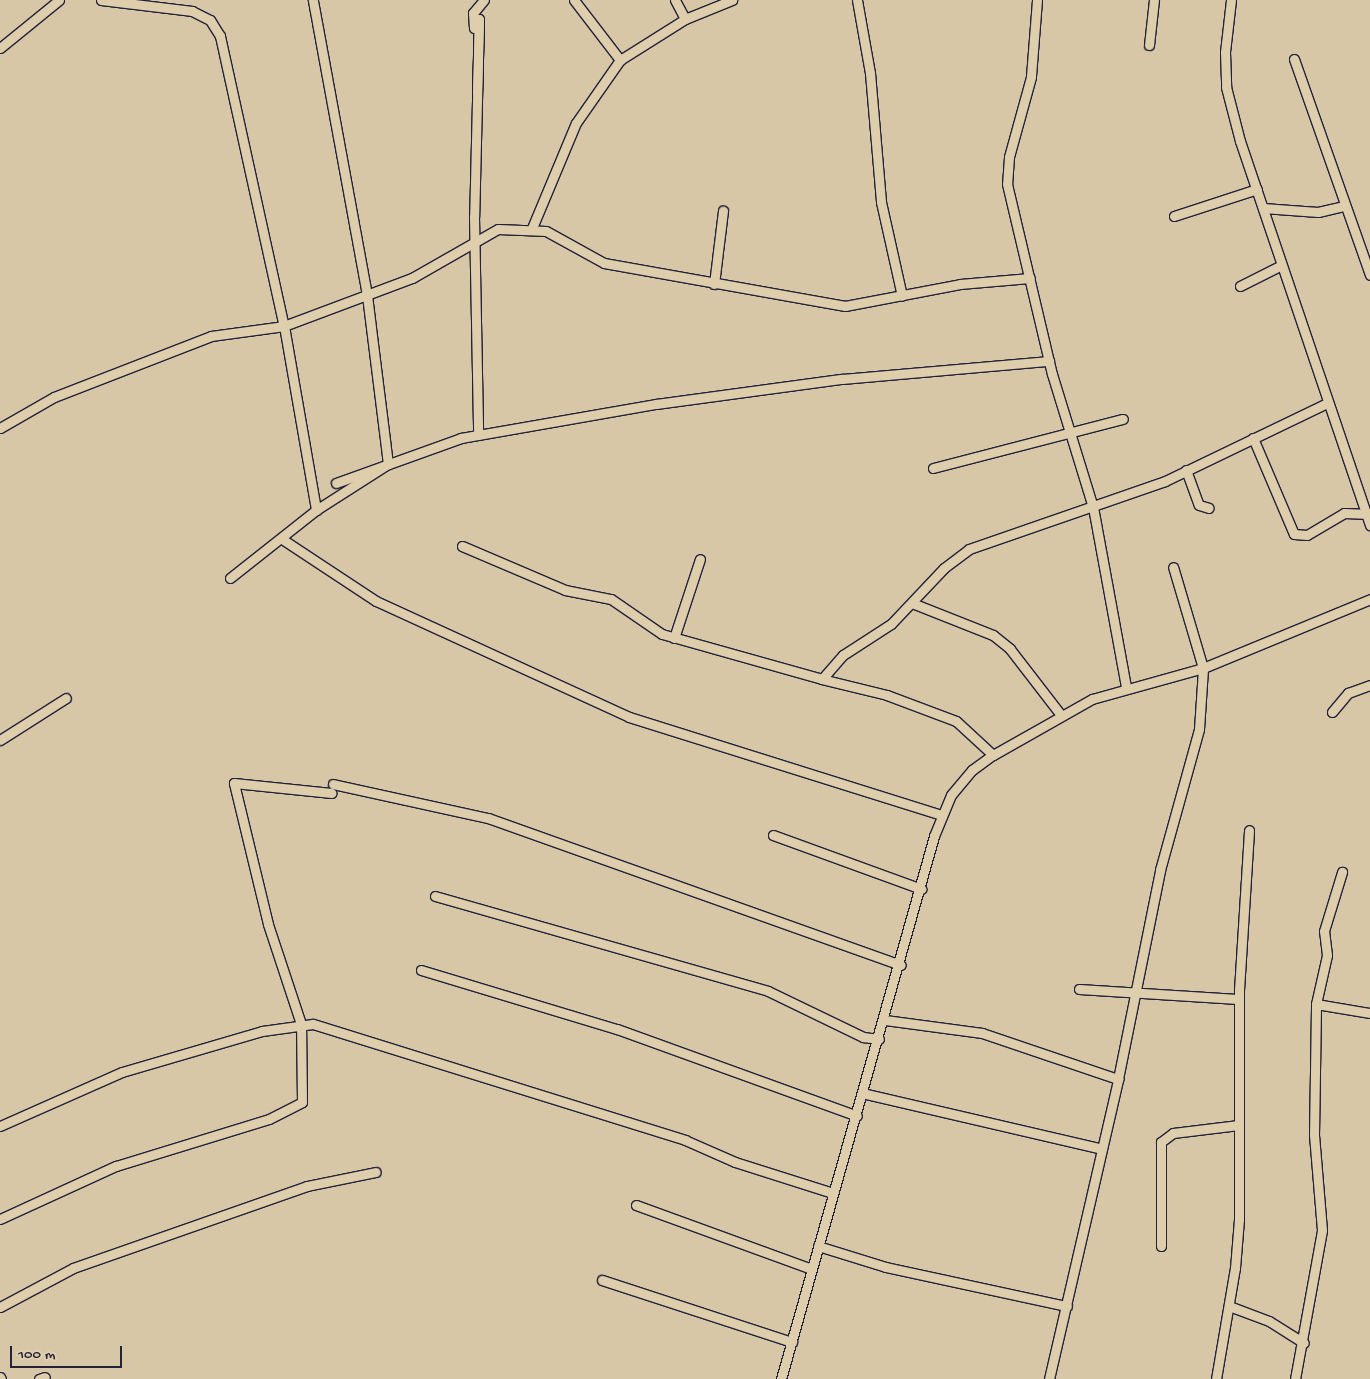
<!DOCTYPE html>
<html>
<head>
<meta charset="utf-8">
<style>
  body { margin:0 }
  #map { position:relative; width:1370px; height:1379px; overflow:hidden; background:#d7c7a7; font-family:"Gochi Hand",sans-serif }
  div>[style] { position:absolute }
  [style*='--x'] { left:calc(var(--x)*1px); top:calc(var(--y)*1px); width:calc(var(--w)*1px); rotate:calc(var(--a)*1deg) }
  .roads { filter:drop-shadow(1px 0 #22223b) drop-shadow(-1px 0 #22223b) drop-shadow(0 1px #22223b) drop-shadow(0 -1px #22223b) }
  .street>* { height:9px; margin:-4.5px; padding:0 4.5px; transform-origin:4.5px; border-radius:4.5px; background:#dfceab }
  span { translate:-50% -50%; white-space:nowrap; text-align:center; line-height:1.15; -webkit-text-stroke:4px #dfceab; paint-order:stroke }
  .scale { position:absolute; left:10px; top:1346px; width:112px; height:22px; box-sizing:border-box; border:2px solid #22223b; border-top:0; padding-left:6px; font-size:15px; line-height:18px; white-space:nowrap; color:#22223b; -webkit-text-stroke:4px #dfceab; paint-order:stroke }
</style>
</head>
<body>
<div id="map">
  <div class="roads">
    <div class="street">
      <div style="--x:101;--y:0;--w:92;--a:6.9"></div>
      <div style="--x:192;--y:11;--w:20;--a:27"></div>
      <div style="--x:210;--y:20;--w:19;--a:58"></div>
      <div style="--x:220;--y:36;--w:297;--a:77.6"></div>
      <div style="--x:284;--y:326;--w:187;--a:80.1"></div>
      <div style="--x:574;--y:0;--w:76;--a:52.5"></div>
      <div style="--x:675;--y:0;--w:21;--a:62"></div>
      <div style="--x:857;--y:0;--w:74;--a:79.9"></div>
      <div style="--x:870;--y:73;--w:129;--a:85.1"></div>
      <div style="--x:881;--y:202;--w:96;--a:77.4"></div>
      <div style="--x:1037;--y:0;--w:77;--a:94.5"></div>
      <div style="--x:1031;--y:77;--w:83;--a:105.4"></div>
      <div style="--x:1009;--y:157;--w:27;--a:94"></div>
      <div style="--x:1007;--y:184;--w:195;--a:76.7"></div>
      <div style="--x:1052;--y:374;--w:139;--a:72.9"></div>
      <div style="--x:1093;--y:507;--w:183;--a:79.6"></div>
      <div style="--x:1231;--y:0;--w:52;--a:96.6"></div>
      <div style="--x:1225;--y:52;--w:35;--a:88"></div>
      <div style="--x:1226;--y:87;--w:56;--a:75.5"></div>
      <div style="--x:1240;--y:141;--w:406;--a:71.3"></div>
      <div style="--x:474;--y:28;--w:15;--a:-94"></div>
      <div style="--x:473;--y:13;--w:17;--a:-50"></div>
      <div style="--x:1149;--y:45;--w:45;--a:-83.7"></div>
      <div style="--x:0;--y:48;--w:76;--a:-39.1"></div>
      <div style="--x:1294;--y:59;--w:229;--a:70.6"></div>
      <div style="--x:477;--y:93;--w:74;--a:-88.5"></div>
      <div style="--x:479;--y:19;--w:198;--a:91.4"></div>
      <div style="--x:474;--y:217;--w:218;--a:88.9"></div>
      <div style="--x:1263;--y:208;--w:55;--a:4.2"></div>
      <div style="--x:1318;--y:212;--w:28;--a:-13"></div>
      <div style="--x:1174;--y:216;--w:87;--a:-18"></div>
      <div style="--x:532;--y:228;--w:114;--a:-67.3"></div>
      <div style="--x:576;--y:123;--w:77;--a:-55.1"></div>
      <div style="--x:620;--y:60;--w:77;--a:-32.2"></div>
      <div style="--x:685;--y:19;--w:51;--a:-22"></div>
      <div style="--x:714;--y:284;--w:74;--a:-83"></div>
      <div style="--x:1240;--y:286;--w:45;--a:-26.6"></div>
      <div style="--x:0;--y:428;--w:62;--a:-29.9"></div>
      <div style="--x:54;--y:397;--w:168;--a:-21.2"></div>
      <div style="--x:211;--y:336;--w:74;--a:-7.8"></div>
      <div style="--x:284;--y:326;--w:137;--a:-20.6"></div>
      <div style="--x:412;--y:278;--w:99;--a:-29.7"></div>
      <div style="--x:498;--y:229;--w:48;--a:2.4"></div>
      <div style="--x:546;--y:231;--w:66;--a:28.9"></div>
      <div style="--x:604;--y:263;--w:245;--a:10.1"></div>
      <div style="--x:845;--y:306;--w:117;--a:-10.8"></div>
      <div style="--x:960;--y:284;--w:70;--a:-4.9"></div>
      <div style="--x:1253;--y:438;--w:104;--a:66.9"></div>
      <div style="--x:1294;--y:534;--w:13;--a:4"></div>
      <div style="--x:1307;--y:535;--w:43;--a:-30.7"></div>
      <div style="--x:1344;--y:513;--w:26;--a:2"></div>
      <div style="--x:933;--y:468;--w:196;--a:-14.5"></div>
      <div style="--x:1186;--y:470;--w:37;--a:70"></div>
      <div style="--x:1199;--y:505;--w:10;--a:17"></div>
      <div style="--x:336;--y:483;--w:133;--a:-19.8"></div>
      <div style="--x:461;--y:438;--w:198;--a:-9.9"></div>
      <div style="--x:656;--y:404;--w:188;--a:-7.7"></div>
      <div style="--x:842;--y:379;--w:208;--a:-5"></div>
      <div style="--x:282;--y:539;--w:113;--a:33.4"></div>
      <div style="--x:376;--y:601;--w:278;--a:24.6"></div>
      <div style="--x:629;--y:717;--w:328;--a:17.4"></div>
      <div style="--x:462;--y:546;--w:112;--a:23.1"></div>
      <div style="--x:565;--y:590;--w:47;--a:11.1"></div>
      <div style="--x:611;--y:599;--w:62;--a:34.5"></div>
      <div style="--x:662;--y:634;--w:166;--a:15.7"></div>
      <div style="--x:230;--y:578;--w:110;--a:-38.3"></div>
      <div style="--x:316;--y:510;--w:85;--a:-32.6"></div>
      <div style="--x:388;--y:464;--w:170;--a:-97.1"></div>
      <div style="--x:367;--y:295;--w:300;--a:-100.4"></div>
      <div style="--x:912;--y:603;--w:87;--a:21.6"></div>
      <div style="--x:993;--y:635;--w:22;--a:39"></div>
      <div style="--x:1010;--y:649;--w:83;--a:52.3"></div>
      <div style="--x:674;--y:638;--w:83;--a:-71.8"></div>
      <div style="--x:1332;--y:712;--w:25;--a:-50"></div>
      <div style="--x:1348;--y:693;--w:23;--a:-20"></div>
      <div style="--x:0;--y:740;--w:78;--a:-32.5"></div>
      <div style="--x:993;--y:755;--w:50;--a:-137.4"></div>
      <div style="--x:956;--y:721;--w:74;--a:-159.4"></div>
      <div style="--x:887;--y:695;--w:67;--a:-166.2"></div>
      <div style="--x:822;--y:679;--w:32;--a:-49"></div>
      <div style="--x:843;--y:655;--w:57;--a:-32.9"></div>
      <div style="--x:891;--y:624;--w:77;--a:-46.6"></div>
      <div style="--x:944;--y:568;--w:31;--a:-37"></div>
      <div style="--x:969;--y:549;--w:207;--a:-19.1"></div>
      <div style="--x:1165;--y:481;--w:180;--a:-25.7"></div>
      <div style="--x:333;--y:784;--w:159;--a:12.4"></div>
      <div style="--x:488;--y:818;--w:438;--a:19.6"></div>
      <div style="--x:773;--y:835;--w:158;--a:20"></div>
      <div style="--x:435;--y:896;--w:346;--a:15.9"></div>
      <div style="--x:768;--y:991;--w:106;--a:25.8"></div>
      <div style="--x:863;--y:1037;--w:16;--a:7"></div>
      <div style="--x:421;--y:970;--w:205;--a:16.8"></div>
      <div style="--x:617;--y:1029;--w:255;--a:19.9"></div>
      <div style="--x:1079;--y:989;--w:159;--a:3.6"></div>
      <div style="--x:1316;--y:1004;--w:55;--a:9.5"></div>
      <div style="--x:885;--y:1020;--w:98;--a:7.6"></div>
      <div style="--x:982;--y:1033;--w:144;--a:18.7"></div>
      <div style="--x:862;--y:1093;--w:246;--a:13.1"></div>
      <div style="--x:0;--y:1126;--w:133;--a:-23.9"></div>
      <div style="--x:122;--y:1072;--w:146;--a:-16.3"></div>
      <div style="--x:262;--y:1031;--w:51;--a:-7.8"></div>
      <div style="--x:313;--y:1024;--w:390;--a:17.3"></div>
      <div style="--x:685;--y:1140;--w:55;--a:23.7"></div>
      <div style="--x:735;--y:1162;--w:103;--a:17.6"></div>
      <div style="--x:636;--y:1205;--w:187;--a:20"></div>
      <div style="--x:0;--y:1219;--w:128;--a:-24.6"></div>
      <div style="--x:116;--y:1166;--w:160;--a:-17.1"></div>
      <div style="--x:269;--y:1119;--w:37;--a:-27"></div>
      <div style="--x:302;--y:1102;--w:78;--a:-90.7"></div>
      <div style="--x:301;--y:1024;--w:105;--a:-108.3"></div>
      <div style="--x:268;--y:924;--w:145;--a:-103.6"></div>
      <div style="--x:234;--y:783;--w:98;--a:5.9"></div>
      <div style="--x:818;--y:1246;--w:71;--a:17.2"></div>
      <div style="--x:886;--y:1267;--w:185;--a:12.2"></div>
      <div style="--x:1161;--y:1246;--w:104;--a:-90"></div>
      <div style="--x:1161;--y:1142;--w:15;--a:-37"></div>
      <div style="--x:1173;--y:1133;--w:66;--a:-6.9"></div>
      <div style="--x:602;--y:1280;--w:200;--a:18.1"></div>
      <div style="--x:1229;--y:1306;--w:43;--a:20.6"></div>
      <div style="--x:1269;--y:1321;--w:41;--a:32.2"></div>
      <div style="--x:0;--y:1307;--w:83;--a:-28.1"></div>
      <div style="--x:73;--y:1268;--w:248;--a:-19.3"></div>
      <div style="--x:307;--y:1186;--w:70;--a:-11.5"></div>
      <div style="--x:0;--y:1377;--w:2;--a:63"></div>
      <div style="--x:39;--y:1379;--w:6;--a:-18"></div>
      <div style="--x:781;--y:1379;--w:564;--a:-74.26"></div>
      <div style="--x:934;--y:836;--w:44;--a:-67.5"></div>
      <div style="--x:951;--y:795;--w:33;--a:-50"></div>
      <div style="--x:972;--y:770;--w:26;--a:-36"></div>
      <div style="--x:993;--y:755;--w:114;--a:-29.5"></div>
      <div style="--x:1092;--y:699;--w:115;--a:-15.6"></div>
      <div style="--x:1203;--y:668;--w:181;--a:-22.4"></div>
      <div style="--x:1049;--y:1379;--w:308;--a:-77"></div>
      <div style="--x:1118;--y:1079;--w:213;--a:-78.6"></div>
      <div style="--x:1160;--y:870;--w:146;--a:-74.5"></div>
      <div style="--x:1199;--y:729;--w:61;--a:-86.2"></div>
      <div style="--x:1203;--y:668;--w:105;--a:-106.5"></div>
      <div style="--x:1216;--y:1379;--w:113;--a:-80.3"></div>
      <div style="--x:1235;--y:1268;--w:49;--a:-85.3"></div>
      <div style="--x:1239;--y:1219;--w:229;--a:-90"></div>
      <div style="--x:1239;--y:990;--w:160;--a:-86.4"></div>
      <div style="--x:1295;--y:1379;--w:151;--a:-79.7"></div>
      <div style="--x:1322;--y:1230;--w:95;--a:-94.8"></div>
      <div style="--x:1314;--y:1135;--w:131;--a:-89.1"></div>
      <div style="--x:1316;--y:1004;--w:50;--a:-77.3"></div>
      <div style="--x:1327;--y:955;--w:24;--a:-97"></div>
      <div style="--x:1324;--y:931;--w:62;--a:-73"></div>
    </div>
  </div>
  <div class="scale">100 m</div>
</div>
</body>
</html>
